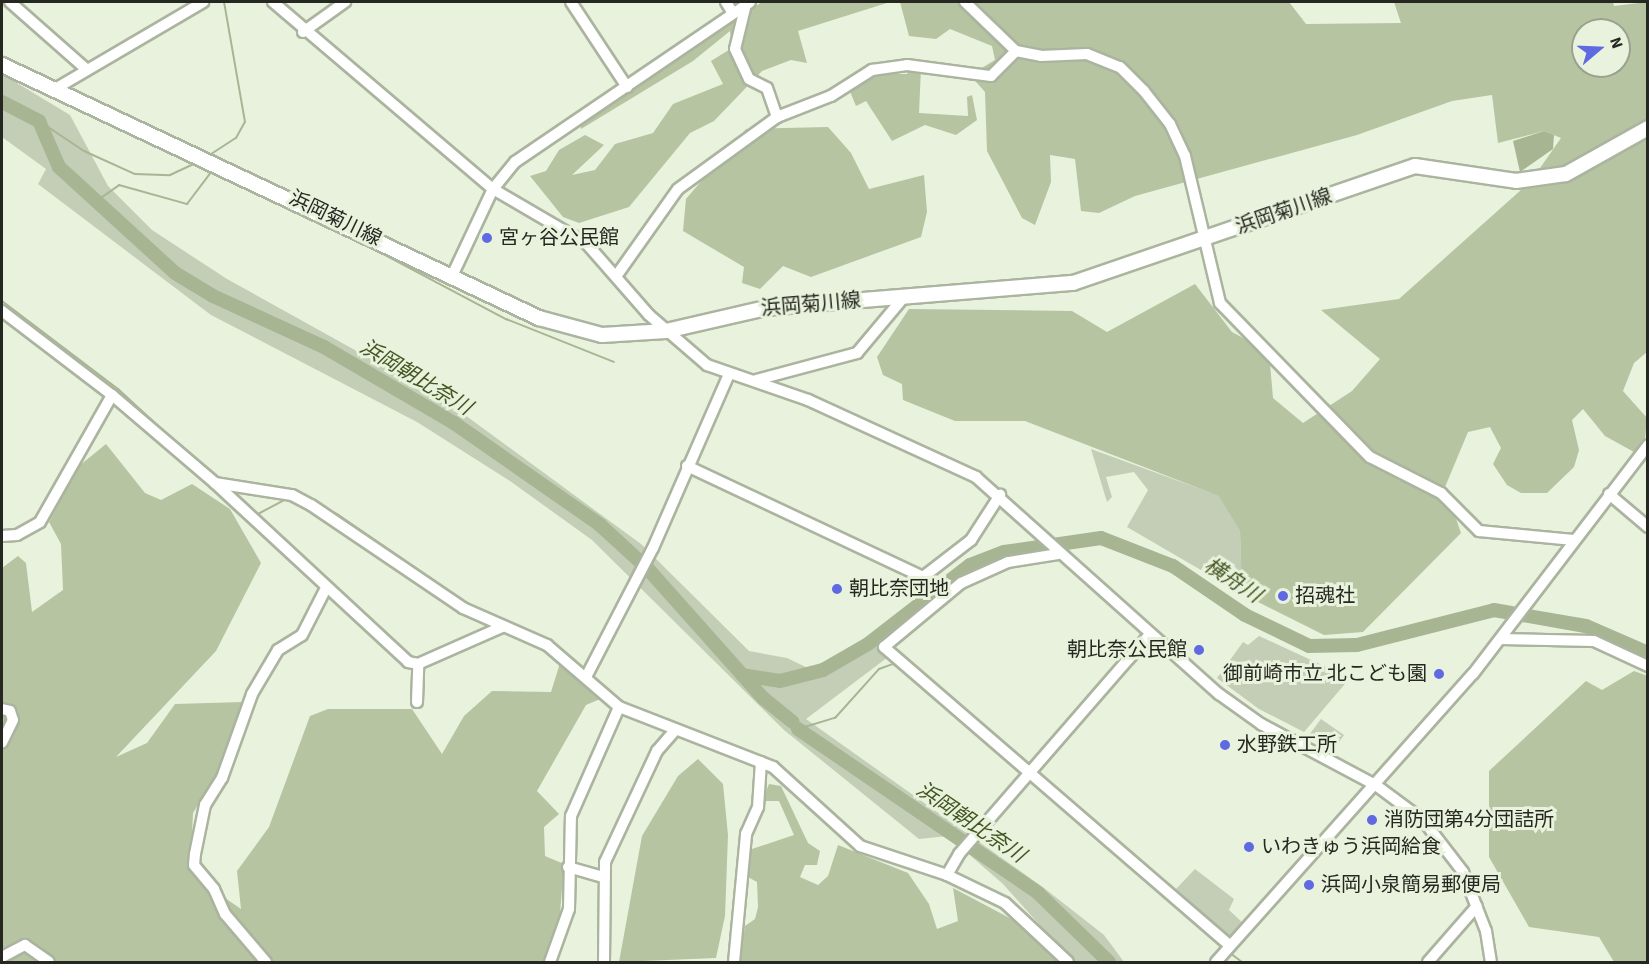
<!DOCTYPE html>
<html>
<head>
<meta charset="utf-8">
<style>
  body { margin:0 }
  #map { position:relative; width:1649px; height:964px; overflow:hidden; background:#e9f2dc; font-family:"Source Sans 3","Noto Sans JP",sans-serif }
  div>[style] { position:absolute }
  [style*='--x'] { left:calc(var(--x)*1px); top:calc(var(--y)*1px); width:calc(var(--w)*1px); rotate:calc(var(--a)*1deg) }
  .green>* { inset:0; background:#c4cdb6 }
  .forest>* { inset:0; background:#b6c4a1 }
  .water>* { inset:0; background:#a8b593 }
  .stream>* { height:2px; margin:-1px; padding:0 1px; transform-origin:1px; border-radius:1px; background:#a8b593 }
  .river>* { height:14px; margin:-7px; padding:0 7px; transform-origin:7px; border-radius:7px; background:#a8b593 }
  .roads { filter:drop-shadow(2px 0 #abb49f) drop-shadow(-2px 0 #abb49f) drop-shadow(0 2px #abb49f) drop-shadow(0 -2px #abb49f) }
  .minor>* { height:10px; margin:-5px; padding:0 5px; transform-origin:5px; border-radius:5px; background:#fff }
  .major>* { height:14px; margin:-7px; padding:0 7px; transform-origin:7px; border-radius:7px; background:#fff }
  .dots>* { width:16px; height:16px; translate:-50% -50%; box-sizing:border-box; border:3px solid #e9f2dc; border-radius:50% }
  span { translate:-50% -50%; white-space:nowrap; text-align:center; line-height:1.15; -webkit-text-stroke:6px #e9f2dc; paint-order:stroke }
  .street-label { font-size:20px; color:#252820 }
  .poi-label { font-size:20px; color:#252820 }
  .left { translate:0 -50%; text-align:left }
  .right { translate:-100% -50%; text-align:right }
  .water-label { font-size:21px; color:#445622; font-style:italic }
  .frame { position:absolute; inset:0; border:3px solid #252820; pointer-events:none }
  .north { position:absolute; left:1571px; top:18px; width:60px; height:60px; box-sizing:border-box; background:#e9f2dc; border:2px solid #9ba191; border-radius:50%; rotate:71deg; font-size:16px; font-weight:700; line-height:24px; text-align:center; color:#252820 }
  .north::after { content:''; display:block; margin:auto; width:21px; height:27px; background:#5f69e1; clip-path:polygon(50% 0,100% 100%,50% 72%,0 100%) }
</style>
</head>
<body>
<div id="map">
  <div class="green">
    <div style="clip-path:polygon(2px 74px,70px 115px,108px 186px,152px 230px,227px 279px,443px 399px,641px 544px,749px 651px,787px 658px,814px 671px,875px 643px,888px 657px,806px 719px,1044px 888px,1104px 935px,1124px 962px,1073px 962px,1003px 884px,948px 836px,919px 839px,784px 730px,592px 540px,510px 481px,417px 422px,211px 315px,38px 184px,46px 169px,2px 137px)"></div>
    <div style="clip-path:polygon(1091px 449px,1220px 496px,1240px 531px,1242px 594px,1127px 527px,1148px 490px,1134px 472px,1106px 477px,1112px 497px,1107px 502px)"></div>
    <div style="clip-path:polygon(1259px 636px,1350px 678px,1304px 732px,1259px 709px,1217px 678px,1243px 642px,1248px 645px)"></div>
    <div style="clip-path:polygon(1321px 719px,1344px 735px,1337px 745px,1306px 739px)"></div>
    <div style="clip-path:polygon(1195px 869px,1234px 899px,1229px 910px,1244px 924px,1231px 939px,1176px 889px)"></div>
  </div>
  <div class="forest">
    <div style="clip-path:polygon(762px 2px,890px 2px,798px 31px,807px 63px,791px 60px,762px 71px,714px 121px,690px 133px,629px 207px,579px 223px,563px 217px,530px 176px,546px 171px,559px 150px,585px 135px,604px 145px,572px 175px,595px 170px,615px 144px,653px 133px,673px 104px,723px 84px,711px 61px,732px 48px,730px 31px,693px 61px,581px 129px,580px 123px)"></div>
    <div style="clip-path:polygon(evenodd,900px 2px,1289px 2px,1306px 24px,1401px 23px,1394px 2px,1613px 2px,1614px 6px,1647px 2px,1647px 352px,1634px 363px,1623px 391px,1647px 418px,1645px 439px,1634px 452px,1605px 436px,1583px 409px,1572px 420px,1579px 450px,1574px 467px,1547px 493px,1521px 493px,1507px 485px,1493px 464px,1501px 448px,1490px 427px,1468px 432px,1445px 487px,1461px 533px,1363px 632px,1324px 635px,1242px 594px,1240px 531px,1219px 496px,1025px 421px,955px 421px,903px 400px,902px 384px,883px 375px,877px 357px,909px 309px,1072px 311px,1107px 332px,1195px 284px,1232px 332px,1269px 352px,1273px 398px,1303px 423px,1352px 391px,1380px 359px,1321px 310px,1399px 299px,1531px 181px,1561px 138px,1544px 131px,1498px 143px,1492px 95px,1452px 101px,1357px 135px,1135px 196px,1099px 213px,1081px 211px,1075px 159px,1050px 155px,1051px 182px,1035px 225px,1022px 218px,987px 151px,985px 92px,970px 75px,995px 60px,992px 46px,950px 29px,936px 39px,909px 36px,900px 2px,1583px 30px,1619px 30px,1619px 66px,1583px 66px,1583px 30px)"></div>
    <div style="clip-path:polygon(912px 67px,921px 69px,919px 113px,968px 116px,967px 97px,972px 95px,977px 120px,956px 135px,925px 125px,892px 141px,866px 101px,856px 106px,849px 89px,876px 74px,907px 74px)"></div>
    <div style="clip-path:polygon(828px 127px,851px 153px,869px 189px,924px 175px,927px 212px,921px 237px,811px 277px,783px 266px,760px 289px,742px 283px,744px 267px,683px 231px,686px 199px,746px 129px)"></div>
    <div style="clip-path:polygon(106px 444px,145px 493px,161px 500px,192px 484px,230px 509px,261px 563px,216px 651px,116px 757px,147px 743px,175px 704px,243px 702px,215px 778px,193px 813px,191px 855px,209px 887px,241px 909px,237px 871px,269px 827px,310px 716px,328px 709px,412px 709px,442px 754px,464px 716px,492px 691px,551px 692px,561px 660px,600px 699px,586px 705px,537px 791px,559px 814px,544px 827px,545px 856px,564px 864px,559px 926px,551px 954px,559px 962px,2px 962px,2px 568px,18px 556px,26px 563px,32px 612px,63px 590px,61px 544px,49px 522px,79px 466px)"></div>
    <div style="clip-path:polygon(1634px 671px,1648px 676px,1647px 962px,1614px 962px,1599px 937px,1529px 927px,1489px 857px,1489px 771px,1586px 681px,1602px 690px)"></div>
    <div style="clip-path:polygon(698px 759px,723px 784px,728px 835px,725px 916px,716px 958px,619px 962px,642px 836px,678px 776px)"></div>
    <div style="clip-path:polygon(769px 784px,781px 786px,808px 843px,820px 851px,817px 865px,805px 865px,800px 877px,818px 885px,828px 876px,838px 845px,908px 873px,929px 904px,937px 929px,958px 921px,953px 888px,1032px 930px,1064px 962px,739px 962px,745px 926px,755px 919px,758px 907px,757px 882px,746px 876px,752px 849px,794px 835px,779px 801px,762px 801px)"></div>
  </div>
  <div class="water">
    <div style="clip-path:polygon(1544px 131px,1554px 135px,1553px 149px,1520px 172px,1513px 141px)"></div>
  </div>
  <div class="stream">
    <div style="--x:39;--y:121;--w:54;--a:33.7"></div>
    <div style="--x:84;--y:151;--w:56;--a:24.3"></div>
    <div style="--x:135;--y:174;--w:35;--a:2"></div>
    <div style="--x:170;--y:175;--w:29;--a:-25"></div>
    <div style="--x:208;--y:156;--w:33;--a:-33"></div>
    <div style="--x:236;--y:138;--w:18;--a:-61"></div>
    <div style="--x:245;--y:122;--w:122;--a:-99.9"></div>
    <div style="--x:95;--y:202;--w:29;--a:-35"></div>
    <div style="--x:119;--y:185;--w:71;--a:15.6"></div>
    <div style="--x:187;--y:204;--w:40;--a:-53"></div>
    <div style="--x:211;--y:172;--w:104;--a:24.4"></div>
    <div style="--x:349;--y:236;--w:178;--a:27.9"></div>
    <div style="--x:506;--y:319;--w:116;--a:21.7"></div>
    <div style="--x:2;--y:301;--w:146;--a:37.2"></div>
    <div style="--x:118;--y:389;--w:86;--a:42.6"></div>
    <div style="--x:295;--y:493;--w:47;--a:26.6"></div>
    <div style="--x:337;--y:514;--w:161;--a:34.4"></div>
    <div style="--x:256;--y:515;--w:34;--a:-28"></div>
    <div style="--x:793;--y:722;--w:9;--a:54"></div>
    <div style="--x:798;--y:729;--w:39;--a:-17"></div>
    <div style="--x:835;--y:718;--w:66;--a:-48.1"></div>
    <div style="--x:879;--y:669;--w:15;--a:-20"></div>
    <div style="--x:893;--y:664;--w:19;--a:36"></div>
    <div style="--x:1230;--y:953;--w:15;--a:37"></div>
  </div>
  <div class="river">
    <div style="--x:2;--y:102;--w:42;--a:27.2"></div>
    <div style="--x:39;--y:121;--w:50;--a:66.5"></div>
    <div style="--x:59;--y:167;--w:157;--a:42.4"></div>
    <div style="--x:175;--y:273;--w:44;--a:31.2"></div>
    <div style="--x:213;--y:296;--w:122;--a:24.7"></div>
    <div style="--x:324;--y:347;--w:151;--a:30.3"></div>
    <div style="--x:454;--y:423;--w:178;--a:34.9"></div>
    <div style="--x:600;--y:525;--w:65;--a:42.5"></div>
    <div style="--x:648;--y:569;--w:173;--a:48.3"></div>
    <div style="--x:763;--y:698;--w:38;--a:39"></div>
    <div style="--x:742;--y:675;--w:38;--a:9"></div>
    <div style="--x:780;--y:681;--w:44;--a:-14.3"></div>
    <div style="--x:823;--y:670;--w:52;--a:-30"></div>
    <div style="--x:868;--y:644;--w:129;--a:-37.8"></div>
    <div style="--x:970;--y:565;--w:36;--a:-21"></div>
    <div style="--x:1004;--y:552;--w:98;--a:-8.2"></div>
    <div style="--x:1101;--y:538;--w:77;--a:21.3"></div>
    <div style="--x:1173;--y:566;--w:87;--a:34.2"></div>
    <div style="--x:1245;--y:615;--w:71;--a:25.8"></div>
    <div style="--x:1309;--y:646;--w:48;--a:-1.2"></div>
    <div style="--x:1357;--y:645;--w:141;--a:-14.3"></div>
    <div style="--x:1494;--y:610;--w:93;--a:9.9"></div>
    <div style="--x:1586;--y:626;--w:68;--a:23.5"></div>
    <div style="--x:798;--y:729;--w:291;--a:34.3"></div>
    <div style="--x:1038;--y:893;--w:99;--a:44.2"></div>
  </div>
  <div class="roads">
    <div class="minor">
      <div style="--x:10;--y:2;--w:101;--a:41.4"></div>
      <div style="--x:273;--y:2;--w:289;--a:40.4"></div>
      <div style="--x:493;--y:189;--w:109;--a:30.3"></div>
      <div style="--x:587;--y:244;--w:94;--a:48.9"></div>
      <div style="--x:649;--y:315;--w:77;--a:40.8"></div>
      <div style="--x:707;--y:365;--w:107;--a:19.1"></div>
      <div style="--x:808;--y:400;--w:185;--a:24.6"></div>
      <div style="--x:976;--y:477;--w:326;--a:41.8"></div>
      <div style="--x:1219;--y:694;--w:52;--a:35.5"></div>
      <div style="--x:1261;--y:724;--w:132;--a:28.1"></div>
      <div style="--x:1377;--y:786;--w:57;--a:36.5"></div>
      <div style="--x:1423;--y:820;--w:66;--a:52.4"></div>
      <div style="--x:1463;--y:872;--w:63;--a:68.7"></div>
      <div style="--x:1486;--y:931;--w:31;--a:81"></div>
      <div style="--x:571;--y:2;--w:102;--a:56.6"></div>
      <div style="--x:726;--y:2;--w:13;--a:58"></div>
      <div style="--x:965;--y:2;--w:71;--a:43.9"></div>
      <div style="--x:1016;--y:51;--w:25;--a:11"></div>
      <div style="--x:1041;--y:56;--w:46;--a:-2.5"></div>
      <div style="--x:1087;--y:54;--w:35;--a:22"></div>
      <div style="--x:1120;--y:67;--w:34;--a:45"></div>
      <div style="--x:1144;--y:91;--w:42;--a:51.8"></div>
      <div style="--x:1170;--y:124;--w:35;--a:65"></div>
      <div style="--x:1185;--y:156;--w:151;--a:76.6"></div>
      <div style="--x:1220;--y:303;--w:215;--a:45.8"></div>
      <div style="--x:1370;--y:457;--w:80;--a:26.9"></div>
      <div style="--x:1441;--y:493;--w:54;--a:45"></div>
      <div style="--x:1479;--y:531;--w:95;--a:5.4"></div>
      <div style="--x:746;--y:4;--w:46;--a:103.7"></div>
      <div style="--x:735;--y:49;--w:33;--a:65"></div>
      <div style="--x:749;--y:79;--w:20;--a:27"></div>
      <div style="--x:767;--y:88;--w:31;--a:71"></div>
      <div style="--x:303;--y:32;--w:52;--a:-35.5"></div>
      <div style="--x:55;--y:89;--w:172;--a:-30.4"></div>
      <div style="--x:617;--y:275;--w:105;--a:-54.7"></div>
      <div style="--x:678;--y:189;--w:122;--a:-36"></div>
      <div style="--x:777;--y:117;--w:58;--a:-21.3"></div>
      <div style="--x:831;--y:96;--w:49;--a:-32.4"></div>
      <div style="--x:872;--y:70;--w:35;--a:-8"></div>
      <div style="--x:907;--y:65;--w:85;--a:7.5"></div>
      <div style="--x:991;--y:76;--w:35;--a:-45"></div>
      <div style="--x:452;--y:276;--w:96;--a:-64.8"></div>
      <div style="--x:493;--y:189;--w:35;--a:-51"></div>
      <div style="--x:515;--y:162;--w:284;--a:-34.2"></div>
      <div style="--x:2;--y:311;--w:138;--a:37.4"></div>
      <div style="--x:112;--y:395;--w:135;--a:40.5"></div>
      <div style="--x:215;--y:483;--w:78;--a:8.9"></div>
      <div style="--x:292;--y:495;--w:21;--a:28"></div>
      <div style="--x:311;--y:505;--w:184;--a:34.1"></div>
      <div style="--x:463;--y:608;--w:92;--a:23.8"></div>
      <div style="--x:547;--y:645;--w:95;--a:40.7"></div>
      <div style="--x:619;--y:707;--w:165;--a:21.3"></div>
      <div style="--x:773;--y:767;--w:118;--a:42.2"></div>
      <div style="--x:860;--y:846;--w:92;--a:18.4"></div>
      <div style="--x:947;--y:875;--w:64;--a:25.8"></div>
      <div style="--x:1005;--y:903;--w:86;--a:43.1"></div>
      <div style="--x:756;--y:380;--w:105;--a:-15"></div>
      <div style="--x:857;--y:353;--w:73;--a:-50"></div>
      <div style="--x:687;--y:466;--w:261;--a:25.2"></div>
      <div style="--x:923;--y:577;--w:61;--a:-37.6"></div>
      <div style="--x:971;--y:540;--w:54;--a:-57.2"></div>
      <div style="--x:215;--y:483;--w:263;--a:42.8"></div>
      <div style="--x:408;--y:662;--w:10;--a:11"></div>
      <div style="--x:418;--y:664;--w:92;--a:-23.8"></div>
      <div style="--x:1609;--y:494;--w:51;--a:40.2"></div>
      <div style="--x:2;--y:536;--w:15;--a:-4"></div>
      <div style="--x:17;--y:535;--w:26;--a:-29"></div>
      <div style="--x:40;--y:522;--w:146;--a:-60.4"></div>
      <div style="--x:1058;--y:554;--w:51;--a:170.9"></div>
      <div style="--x:1008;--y:562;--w:51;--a:155.9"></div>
      <div style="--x:961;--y:583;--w:100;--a:140.3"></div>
      <div style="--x:884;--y:647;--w:457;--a:40.8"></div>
      <div style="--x:1501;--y:639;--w:93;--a:1.2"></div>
      <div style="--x:1594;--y:641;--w:60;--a:24.8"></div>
      <div style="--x:586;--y:677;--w:145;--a:-62.6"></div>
      <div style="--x:653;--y:548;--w:188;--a:-66.4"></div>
      <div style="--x:417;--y:702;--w:38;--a:-88"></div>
      <div style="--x:2;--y:709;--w:8;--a:14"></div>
      <div style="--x:10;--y:711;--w:9;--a:72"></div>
      <div style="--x:13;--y:720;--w:25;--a:116"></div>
      <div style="--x:568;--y:867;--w:36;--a:16"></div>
      <div style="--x:947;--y:875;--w:24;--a:-60"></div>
      <div style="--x:959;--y:854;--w:291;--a:-49"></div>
      <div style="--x:2;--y:957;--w:26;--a:-28"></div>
      <div style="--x:25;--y:945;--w:29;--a:35"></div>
      <div style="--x:266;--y:962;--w:63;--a:-130.5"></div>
      <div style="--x:225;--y:914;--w:27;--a:-114"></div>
      <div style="--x:214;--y:889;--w:31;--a:-130"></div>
      <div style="--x:194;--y:865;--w:11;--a:-85"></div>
      <div style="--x:195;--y:854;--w:50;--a:-78.5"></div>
      <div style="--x:205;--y:805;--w:32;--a:-58"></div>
      <div style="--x:222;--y:778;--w:89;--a:-70.3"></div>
      <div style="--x:252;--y:694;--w:51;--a:-59.4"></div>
      <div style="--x:278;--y:650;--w:28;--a:-32"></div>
      <div style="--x:302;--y:635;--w:51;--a:-62.9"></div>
      <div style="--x:550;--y:962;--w:56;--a:-70.3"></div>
      <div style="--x:569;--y:909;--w:93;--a:-88.8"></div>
      <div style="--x:571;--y:816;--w:119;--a:-66.2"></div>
      <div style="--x:604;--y:962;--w:100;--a:-89.4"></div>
      <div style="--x:605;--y:862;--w:123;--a:-64.9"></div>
      <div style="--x:657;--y:751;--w:28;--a:-49"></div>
      <div style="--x:734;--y:962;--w:129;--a:-84.6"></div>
      <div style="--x:746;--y:834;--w:30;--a:-66"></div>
      <div style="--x:758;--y:807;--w:45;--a:-86.2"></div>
      <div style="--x:1216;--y:962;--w:386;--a:-48.3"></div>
      <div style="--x:1473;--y:674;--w:288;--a:-52.6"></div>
      <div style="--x:1428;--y:962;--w:74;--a:-48.8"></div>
    </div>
    <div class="major">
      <div style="--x:2;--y:65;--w:594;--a:25.23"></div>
      <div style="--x:539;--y:318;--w:65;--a:15.1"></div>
      <div style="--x:602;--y:335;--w:64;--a:-3.6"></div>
      <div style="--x:666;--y:331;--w:103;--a:-13"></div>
      <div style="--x:766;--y:308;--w:308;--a:-4.7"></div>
      <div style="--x:1073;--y:283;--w:361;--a:-18.9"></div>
      <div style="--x:1415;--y:166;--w:102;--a:8.4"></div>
      <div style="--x:1516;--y:181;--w:50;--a:-8"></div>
      <div style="--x:1566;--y:174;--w:94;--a:-29.3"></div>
    </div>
  </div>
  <div class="dots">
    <div style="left:487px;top:238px;background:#5f69e1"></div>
    <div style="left:837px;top:589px;background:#5f69e1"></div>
    <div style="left:1283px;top:596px;background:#5f69e1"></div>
    <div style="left:1199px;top:650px;background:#5f69e1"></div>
    <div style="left:1439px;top:674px;background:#5f69e1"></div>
    <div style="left:1225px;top:745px;background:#5f69e1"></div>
    <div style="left:1372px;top:820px;background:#5f69e1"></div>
    <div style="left:1249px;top:847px;background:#5f69e1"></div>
    <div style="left:1309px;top:885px;background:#5f69e1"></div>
  </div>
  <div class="street-label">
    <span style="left:1284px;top:212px;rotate:-19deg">浜岡菊川線</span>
    <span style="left:335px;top:219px;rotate:26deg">浜岡菊川線</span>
    <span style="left:811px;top:305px;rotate:-5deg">浜岡菊川線</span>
  </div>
  <div class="poi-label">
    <span class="left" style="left:499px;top:238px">宮ヶ谷公民館</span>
    <span class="left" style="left:849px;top:589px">朝比奈団地</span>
    <span class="left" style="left:1295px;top:596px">招魂社</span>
    <span class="right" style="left:1187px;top:650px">朝比奈公民館</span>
    <span class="right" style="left:1427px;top:674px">御前崎市立 北こども園</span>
    <span class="left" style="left:1237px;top:745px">水野鉄工所</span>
    <span class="left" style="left:1384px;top:820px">消防団第4分団詰所</span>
    <span class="left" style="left:1261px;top:847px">いわきゅう浜岡給食</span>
    <span class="left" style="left:1321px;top:885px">浜岡小泉簡易郵便局</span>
  </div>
  <div class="water-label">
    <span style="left:416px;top:377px;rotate:31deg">浜岡朝比奈川</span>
    <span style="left:1233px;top:580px;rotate:33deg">横舟川</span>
    <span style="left:971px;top:822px;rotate:34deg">浜岡朝比奈川</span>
  </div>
  <div class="frame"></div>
  <div class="north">N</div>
</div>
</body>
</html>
